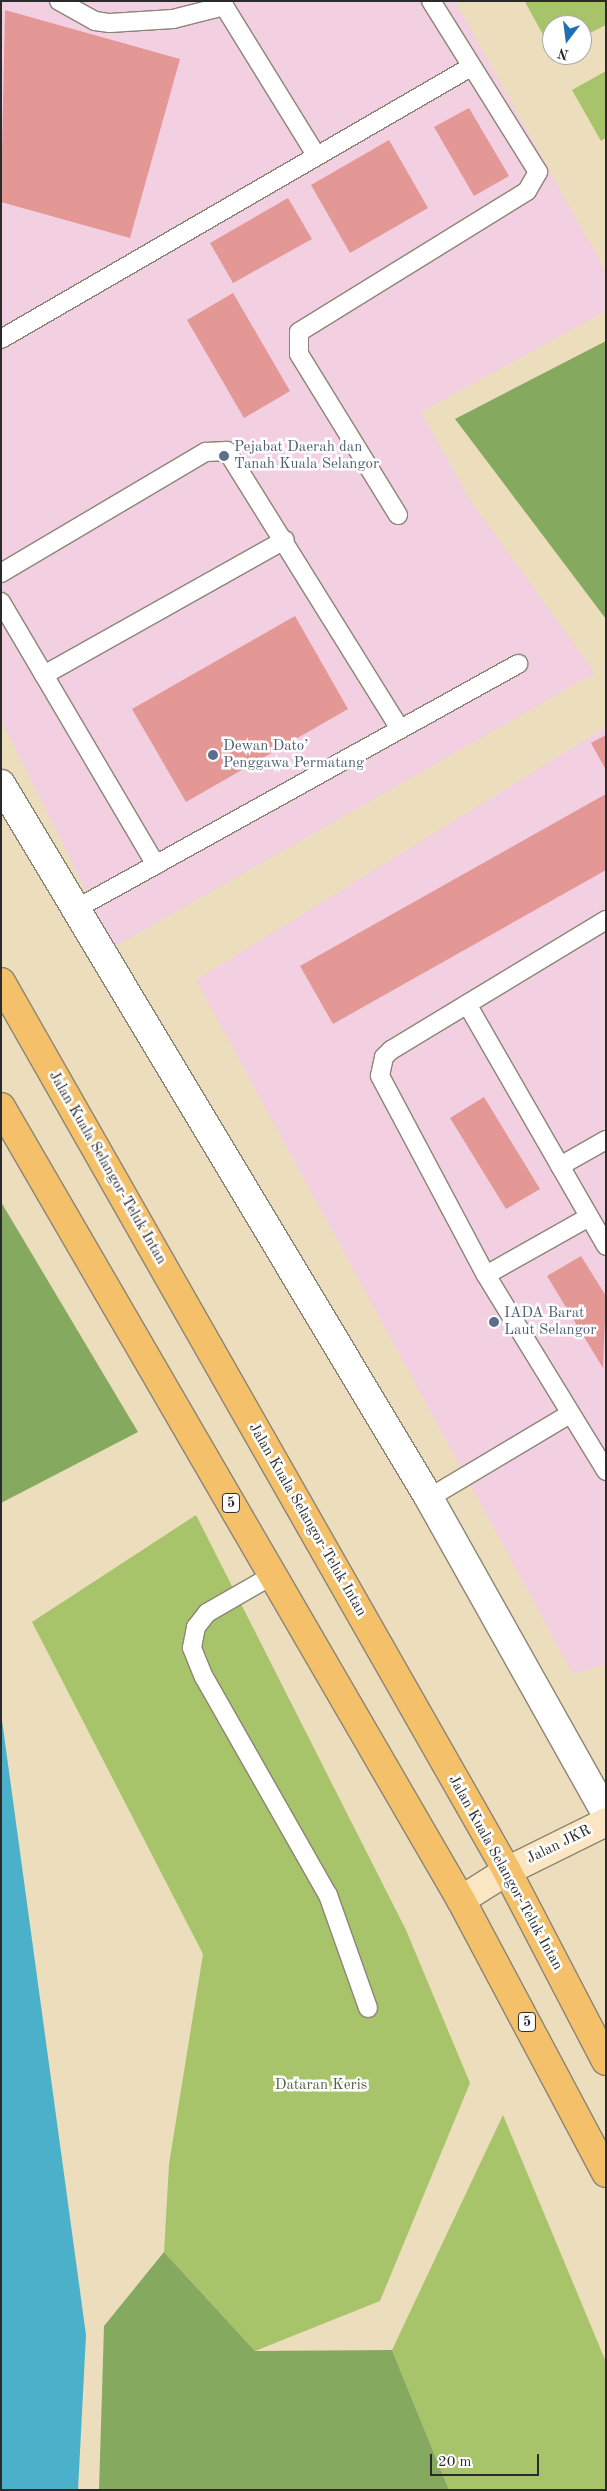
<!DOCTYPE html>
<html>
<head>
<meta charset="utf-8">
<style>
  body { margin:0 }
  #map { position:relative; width:607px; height:2491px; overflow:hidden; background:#ecdebc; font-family:"Old Standard TT",serif }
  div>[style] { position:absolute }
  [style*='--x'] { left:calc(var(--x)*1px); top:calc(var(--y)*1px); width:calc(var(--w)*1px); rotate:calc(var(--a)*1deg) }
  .built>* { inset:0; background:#f2cfe1 }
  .green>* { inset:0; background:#a7c46b }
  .forest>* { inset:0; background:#85aa5f }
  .water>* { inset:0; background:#4bb0ca }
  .building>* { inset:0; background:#e39895 }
  .roads { filter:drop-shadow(1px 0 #8c8474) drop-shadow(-1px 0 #8c8474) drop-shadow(0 1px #8c8474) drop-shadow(0 -1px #8c8474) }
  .lane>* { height:18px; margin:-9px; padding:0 9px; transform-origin:9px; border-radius:9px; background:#fff }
  .street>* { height:28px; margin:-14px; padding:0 14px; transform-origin:14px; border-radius:14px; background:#fff }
  .secondary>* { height:28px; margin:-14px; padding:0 14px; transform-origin:14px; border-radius:14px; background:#fbe6c3 }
  .highway>* { height:28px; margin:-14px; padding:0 14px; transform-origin:14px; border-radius:14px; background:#f4c16a }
  .dots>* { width:14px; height:14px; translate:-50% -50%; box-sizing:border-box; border:2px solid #fff; border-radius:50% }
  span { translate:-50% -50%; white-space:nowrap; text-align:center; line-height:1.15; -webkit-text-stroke:5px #fff; paint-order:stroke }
  .shield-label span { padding:1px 4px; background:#fff; border:1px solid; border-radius:4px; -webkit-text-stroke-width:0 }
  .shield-label { font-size:14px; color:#2b2b2b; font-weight:700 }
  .service-label { font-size:15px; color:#4e5e75 }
  .left { translate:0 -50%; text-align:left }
  .street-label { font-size:15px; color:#2b2b2b }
  .park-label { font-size:15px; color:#566141 }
  .frame { position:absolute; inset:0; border:2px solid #2b2b2b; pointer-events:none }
  .north { position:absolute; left:542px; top:15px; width:50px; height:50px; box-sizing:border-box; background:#fff; border:1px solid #aaa; border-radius:50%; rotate:195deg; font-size:14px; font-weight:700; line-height:20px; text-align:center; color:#2b2b2b }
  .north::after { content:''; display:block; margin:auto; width:18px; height:22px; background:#1f6fb2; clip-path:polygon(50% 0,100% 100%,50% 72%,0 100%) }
  .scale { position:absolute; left:430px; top:2454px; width:109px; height:22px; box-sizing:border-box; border:2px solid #2b2b2b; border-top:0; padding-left:6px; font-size:15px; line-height:18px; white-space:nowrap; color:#2b2b2b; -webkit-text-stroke:4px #fff; paint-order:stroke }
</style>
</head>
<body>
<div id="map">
  <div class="built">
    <div style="clip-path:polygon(1px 1px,455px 1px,606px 272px,606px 311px,421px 412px,470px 500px,595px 673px,114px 947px,1px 720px)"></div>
    <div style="clip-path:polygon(606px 727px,606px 1664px,573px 1674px,196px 980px)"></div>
  </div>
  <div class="green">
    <div style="clip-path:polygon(606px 1px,606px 25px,582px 37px,582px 25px,552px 25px,552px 51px,525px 2px)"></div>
    <div style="clip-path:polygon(606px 71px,606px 138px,601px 141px,572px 90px)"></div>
    <div style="clip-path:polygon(196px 1515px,406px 1930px,470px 2083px,380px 2301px,255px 2351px,164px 2252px,169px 2164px,203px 1954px,32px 1622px)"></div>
    <div style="clip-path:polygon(503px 2115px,606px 2362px,606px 2490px,449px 2490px,392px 2350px)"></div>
  </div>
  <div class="forest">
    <div style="clip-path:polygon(606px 341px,606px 619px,455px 419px)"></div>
    <div style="clip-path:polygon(1px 1202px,138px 1432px,1px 1503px)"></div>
    <div style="clip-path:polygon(164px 2252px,255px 2351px,392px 2350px,449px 2490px,99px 2490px,104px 2326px)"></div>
  </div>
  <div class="water">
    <div style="clip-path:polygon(1px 1713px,86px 2335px,78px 2490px,1px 2490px)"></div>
  </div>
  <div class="building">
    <div style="clip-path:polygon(5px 10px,180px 59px,130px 238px,1px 202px)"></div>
    <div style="clip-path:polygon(469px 108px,509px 176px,474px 196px,434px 127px)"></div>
    <div style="clip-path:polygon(389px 140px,428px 208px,350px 253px,311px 185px)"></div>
    <div style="clip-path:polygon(288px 198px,312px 239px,233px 283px,210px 243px)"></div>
    <div style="clip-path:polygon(233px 293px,290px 391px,244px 418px,187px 320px)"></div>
    <div style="clip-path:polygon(295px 616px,348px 709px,186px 802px,132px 709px)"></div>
    <div style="clip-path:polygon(606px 735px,606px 770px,591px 743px)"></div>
    <div style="clip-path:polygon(606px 794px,606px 870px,333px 1024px,300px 966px)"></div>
    <div style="clip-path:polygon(484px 1097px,540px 1189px,506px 1209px,450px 1118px)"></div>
    <div style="clip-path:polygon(581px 1256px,606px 1296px,603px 1368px,547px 1276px)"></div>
  </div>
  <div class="roads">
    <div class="lane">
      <div style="--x:59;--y:1;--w:41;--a:29.1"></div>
      <div style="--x:95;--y:21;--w:15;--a:8"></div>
      <div style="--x:110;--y:23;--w:63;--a:-3.6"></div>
      <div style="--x:173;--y:19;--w:53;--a:-14.3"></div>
      <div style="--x:221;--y:1;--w:181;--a:58.3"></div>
      <div style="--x:1;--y:339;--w:541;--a:-30.07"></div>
      <div style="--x:398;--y:515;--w:189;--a:-121.6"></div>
      <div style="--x:299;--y:354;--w:22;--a:-90"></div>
      <div style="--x:299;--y:332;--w:268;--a:-31.7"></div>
      <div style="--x:527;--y:191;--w:22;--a:-60"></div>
      <div style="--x:538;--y:172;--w:202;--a:-122"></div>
      <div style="--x:1;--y:573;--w:238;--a:-30.6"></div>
      <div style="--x:206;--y:452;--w:21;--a:-3"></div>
      <div style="--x:227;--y:451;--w:327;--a:58.1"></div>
      <div style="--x:1;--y:602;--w:305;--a:59.5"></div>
      <div style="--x:44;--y:675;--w:276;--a:-29.3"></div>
      <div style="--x:74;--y:910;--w:508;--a:-28.99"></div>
      <div style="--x:606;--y:920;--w:251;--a:148.8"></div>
      <div style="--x:391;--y:1050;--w:10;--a:135"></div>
      <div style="--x:384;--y:1057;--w:19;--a:102"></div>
      <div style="--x:380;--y:1076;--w:225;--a:62"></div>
      <div style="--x:486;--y:1275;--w:230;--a:58.5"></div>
      <div style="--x:467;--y:1004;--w:279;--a:60.1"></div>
      <div style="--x:560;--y:1166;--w:53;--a:-29.5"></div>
      <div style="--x:486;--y:1275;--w:118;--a:-29.4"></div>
      <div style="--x:429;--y:1498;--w:162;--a:-30.8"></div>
      <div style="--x:273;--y:1575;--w:76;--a:150.1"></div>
      <div style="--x:207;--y:1613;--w:18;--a:128"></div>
      <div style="--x:196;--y:1627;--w:21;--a:101"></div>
      <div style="--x:192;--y:1648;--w:31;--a:68"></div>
      <div style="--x:204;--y:1677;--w:251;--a:60.4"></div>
      <div style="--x:328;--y:1895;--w:120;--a:70.5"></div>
    </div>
    <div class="street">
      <div style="--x:1;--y:784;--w:832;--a:59.06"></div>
      <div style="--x:429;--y:1498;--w:361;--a:60.7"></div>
    </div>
    <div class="secondary">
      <div style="--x:461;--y:1900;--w:54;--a:-32.2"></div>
      <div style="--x:507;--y:1871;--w:110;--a:-26.3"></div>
    </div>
    <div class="highway">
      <div style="--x:1;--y:982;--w:1023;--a:60.35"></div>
      <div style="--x:507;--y:1871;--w:214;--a:62.5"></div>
      <div style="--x:1;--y:1107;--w:917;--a:59.88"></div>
      <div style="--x:461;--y:1900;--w:309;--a:62"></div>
    </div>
  </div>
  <div class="dots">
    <div style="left:224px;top:456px;background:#5c6f8a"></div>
    <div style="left:213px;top:755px;background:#5c6f8a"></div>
    <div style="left:494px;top:1322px;background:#5c6f8a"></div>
  </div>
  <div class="shield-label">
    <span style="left:231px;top:1503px">5</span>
    <span style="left:527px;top:2022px">5</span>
  </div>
  <div class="service-label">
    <span class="left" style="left:234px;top:456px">Pejabat Daerah dan<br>Tanah Kuala Selangor</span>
    <span class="left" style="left:223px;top:755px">Dewan Dato’<br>Penggawa Permatang</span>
    <span class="left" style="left:504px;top:1322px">IADA Barat<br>Laut Selangor</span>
  </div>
  <div class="street-label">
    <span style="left:107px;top:1168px;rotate:60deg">Jalan Kuala Selangor-Teluk Intan</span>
    <span style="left:307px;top:1520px;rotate:60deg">Jalan Kuala Selangor-Teluk Intan</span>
    <span style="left:559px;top:1845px;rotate:-26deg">Jalan JKR</span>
    <span style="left:505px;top:1873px;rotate:61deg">Jalan Kuala Selangor-Teluk Intan</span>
  </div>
  <div class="park-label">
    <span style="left:321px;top:2086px">Dataran Keris</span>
  </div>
  <div class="frame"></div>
  <div class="north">N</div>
  <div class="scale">20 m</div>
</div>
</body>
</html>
